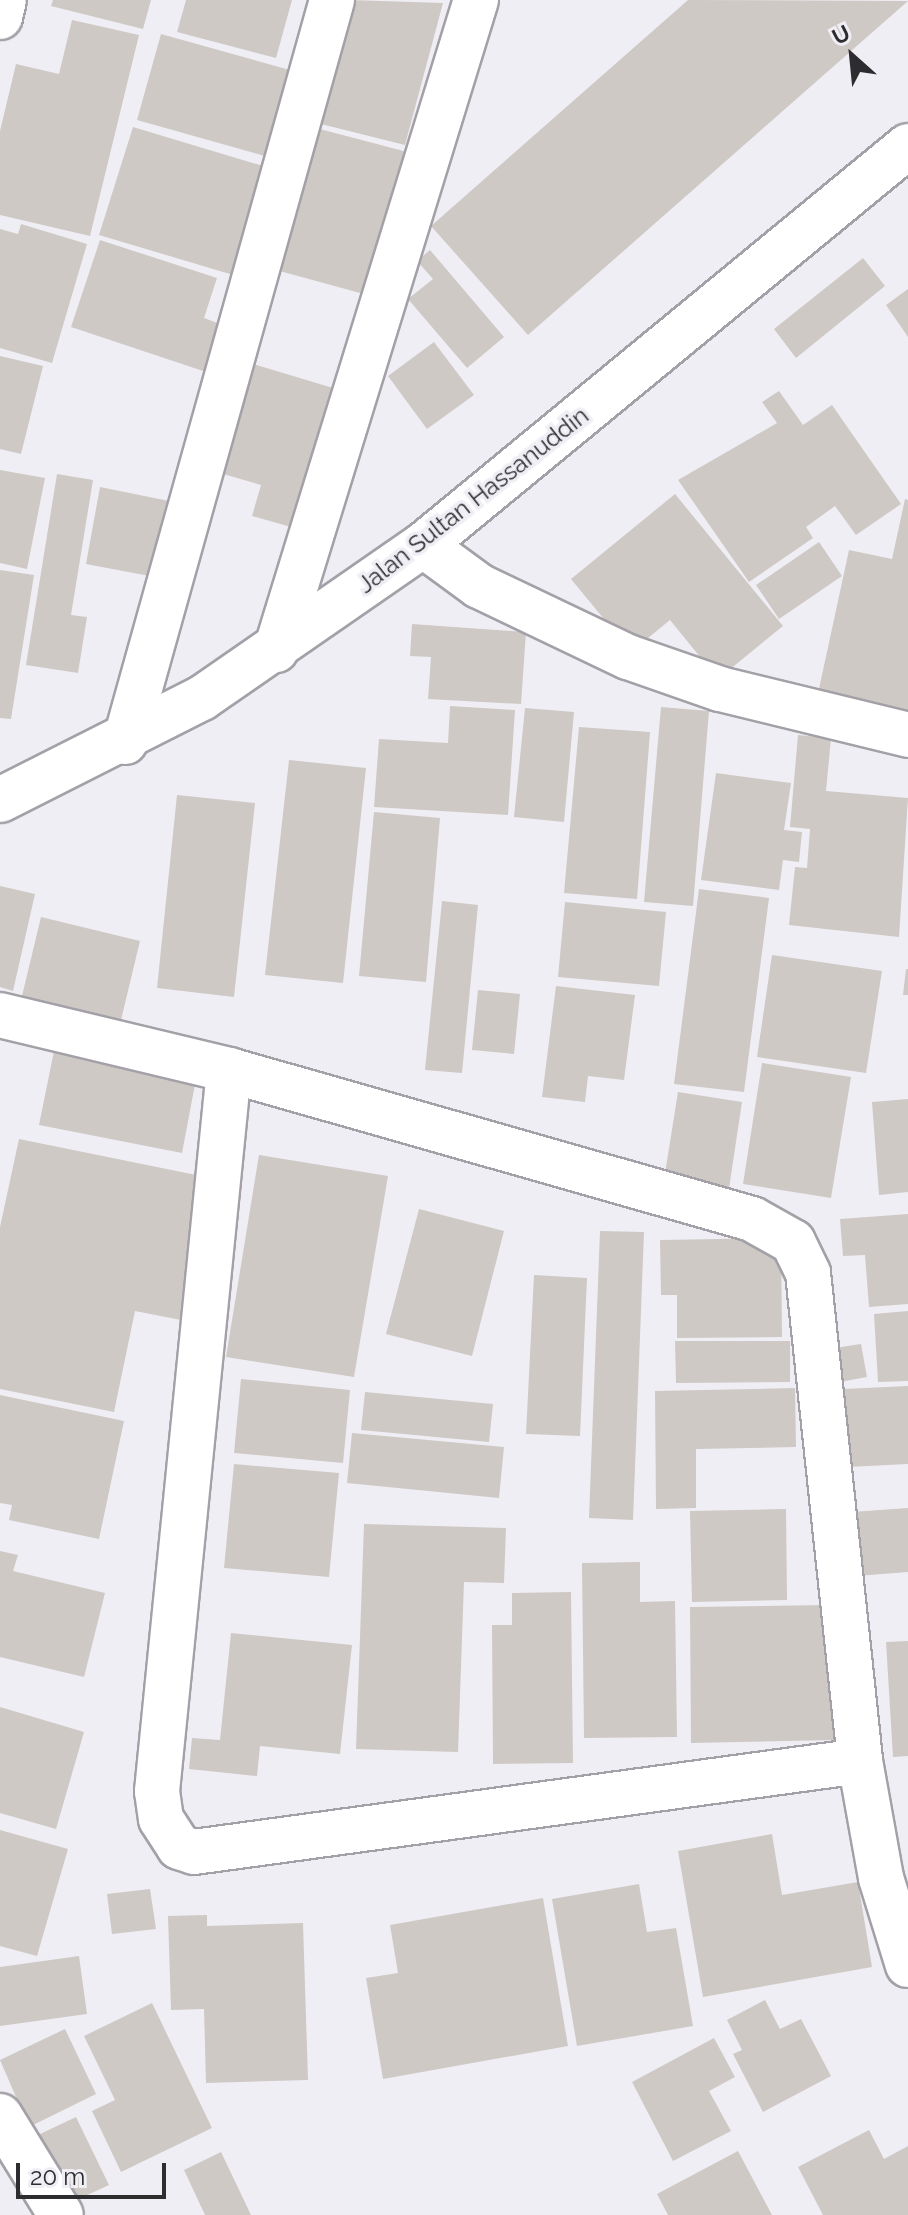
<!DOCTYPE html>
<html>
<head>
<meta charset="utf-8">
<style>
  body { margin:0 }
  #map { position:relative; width:908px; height:2215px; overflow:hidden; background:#f0eef5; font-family:Raleway,sans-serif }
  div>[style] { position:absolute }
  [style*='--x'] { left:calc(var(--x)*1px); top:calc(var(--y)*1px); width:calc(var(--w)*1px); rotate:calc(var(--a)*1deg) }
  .building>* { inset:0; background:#cec9c4 }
  .roads { filter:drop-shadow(2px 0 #a3a1a7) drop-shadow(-2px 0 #a3a1a7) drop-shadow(0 2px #a3a1a7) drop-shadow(0 -2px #a3a1a7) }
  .minor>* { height:44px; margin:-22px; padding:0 22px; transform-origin:22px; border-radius:22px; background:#fff }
  .major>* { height:44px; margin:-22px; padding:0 22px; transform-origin:22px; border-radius:22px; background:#fff }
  span { translate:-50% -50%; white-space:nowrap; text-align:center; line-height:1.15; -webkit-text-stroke:7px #f0eef5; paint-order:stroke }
  .street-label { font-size:24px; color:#2d2c2e }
  .north { position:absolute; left:812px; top:16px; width:80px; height:80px; -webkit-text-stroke:6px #f0eef5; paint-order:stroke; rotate:333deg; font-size:22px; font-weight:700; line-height:32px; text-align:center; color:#2d2c2e }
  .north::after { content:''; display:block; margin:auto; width:28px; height:36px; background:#2d2c2e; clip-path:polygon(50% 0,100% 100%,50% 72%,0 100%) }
  .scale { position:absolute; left:16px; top:2163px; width:150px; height:36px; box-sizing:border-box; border:4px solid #2d2c2e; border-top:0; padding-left:10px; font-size:24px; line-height:28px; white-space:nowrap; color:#2d2c2e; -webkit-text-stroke:6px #f0eef5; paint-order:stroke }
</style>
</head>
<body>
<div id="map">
  <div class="building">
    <div style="clip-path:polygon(53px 0,151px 0,143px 29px,51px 6px)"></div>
    <div style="clip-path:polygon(186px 0,292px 0,276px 58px,177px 32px)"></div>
    <div style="clip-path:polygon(350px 0,443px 3px,405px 145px,317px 123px)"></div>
    <div style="clip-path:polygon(688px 0,908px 1px,528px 335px,431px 226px)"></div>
    <div style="clip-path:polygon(72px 20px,139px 35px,90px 236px,0 215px,0 131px,16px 64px,59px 74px)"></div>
    <div style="clip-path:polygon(161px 34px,297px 72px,272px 158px,137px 120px)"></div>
    <div style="clip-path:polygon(133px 127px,283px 172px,250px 280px,99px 235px)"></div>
    <div style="clip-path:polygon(316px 128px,411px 153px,371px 296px,276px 270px)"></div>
    <div style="clip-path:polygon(21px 224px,87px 244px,52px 363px,0 348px,0 229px,18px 234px)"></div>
    <div style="clip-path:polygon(100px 240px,217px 278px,204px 318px,231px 328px,215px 375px,71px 327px)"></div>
    <div style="clip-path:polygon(430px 250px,504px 337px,467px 368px,408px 299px,433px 279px,417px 261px)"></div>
    <div style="clip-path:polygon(863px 258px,885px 286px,796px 358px,774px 329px)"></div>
    <div style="clip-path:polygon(908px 289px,908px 337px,886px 305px)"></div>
    <div style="clip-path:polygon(434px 342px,474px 395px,427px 429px,388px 376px)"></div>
    <div style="clip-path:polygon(0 356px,43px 366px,21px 454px,0 449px)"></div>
    <div style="clip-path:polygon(253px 364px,333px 388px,291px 527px,252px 516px,261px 485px,220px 473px)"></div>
    <div style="clip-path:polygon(779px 391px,803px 425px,832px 405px,901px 504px,856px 535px,835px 506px,806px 527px,813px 538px,749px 582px,678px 480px,777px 423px,762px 402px)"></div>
    <div style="clip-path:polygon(0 470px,45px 478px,27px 569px,0 563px)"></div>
    <div style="clip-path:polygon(57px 474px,93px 480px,71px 615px,87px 617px,78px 673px,26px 665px)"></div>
    <div style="clip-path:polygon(100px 487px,174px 502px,160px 578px,86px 564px)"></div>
    <div style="clip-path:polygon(675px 494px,783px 626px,718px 679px,670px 620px,631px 652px,571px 579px)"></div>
    <div style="clip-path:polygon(905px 499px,908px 500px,908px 717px,817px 698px,849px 550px,892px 559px)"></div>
    <div style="clip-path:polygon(819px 542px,842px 576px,779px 619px,756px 585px)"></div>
    <div style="clip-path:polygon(0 570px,34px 575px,11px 719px,0 718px)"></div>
    <div style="clip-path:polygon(412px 624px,526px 632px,521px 704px,428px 699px,431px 657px,410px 656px)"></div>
    <div style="clip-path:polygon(450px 706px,515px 710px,508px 815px,374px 807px,379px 739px,448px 743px)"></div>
    <div style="clip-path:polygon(661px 707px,709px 711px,693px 906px,644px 902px)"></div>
    <div style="clip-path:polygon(525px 708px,574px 712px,564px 822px,514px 817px)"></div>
    <div style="clip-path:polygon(579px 727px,650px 732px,637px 899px,564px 893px)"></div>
    <div style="clip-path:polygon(798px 735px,831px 738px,826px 791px,908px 798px,899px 937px,789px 925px,795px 867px,807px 868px,810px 829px,790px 827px)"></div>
    <div style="clip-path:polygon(289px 760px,366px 768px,343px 983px,265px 975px)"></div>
    <div style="clip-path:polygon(716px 773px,791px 783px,784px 830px,802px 832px,799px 862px,783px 860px,779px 890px,701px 880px)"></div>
    <div style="clip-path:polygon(177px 795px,255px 803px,234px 997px,157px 988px)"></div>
    <div style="clip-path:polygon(374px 812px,440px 818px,426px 982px,359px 976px)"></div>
    <div style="clip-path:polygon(0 886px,35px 894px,13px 991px,0 987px)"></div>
    <div style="clip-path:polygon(699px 889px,769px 898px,744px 1092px,674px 1084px)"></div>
    <div style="clip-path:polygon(442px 901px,478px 905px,462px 1073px,425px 1070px)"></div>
    <div style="clip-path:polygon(565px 902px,666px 912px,659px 986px,558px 977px)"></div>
    <div style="clip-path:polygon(41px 917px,140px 941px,121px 1020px,22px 996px)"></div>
    <div style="clip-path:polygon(772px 955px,882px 971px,866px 1073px,757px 1057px)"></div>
    <div style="clip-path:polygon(906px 969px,908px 969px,908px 995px,903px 995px)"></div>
    <div style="clip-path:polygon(556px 986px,635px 995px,624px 1080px,588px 1076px,585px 1102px,542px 1097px)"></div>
    <div style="clip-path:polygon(478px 990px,520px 994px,514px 1054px,472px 1050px)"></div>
    <div style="clip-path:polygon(54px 1051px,196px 1079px,182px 1153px,39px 1125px)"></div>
    <div style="clip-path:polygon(762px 1063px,851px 1077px,831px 1198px,743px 1184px)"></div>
    <div style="clip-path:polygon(678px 1092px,742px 1102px,728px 1195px,663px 1186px)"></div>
    <div style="clip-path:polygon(908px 1099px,908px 1192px,879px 1195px,872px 1102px)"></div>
    <div style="clip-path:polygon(19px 1139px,211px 1178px,181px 1320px,135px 1311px,114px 1412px,0 1389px,0 1227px)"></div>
    <div style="clip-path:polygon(259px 1155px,388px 1176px,354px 1377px,226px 1357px)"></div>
    <div style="clip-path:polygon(419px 1209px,504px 1231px,472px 1356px,386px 1334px)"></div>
    <div style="clip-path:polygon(908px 1214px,908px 1304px,869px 1307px,865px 1255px,843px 1256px,840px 1219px)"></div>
    <div style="clip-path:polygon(600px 1231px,644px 1232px,633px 1520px,589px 1518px)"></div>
    <div style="clip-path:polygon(781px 1238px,782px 1337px,677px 1338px,677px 1295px,661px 1295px,660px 1240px)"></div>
    <div style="clip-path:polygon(534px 1275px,587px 1278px,580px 1436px,526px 1434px)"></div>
    <div style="clip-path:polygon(908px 1311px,908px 1381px,878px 1382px,874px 1314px)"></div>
    <div style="clip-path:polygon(675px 1341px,790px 1341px,790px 1382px,676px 1383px)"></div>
    <div style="clip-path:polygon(861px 1344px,867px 1377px,834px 1383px,828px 1349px)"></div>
    <div style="clip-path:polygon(241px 1379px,350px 1390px,343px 1463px,234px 1453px)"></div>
    <div style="clip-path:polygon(908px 1386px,908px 1464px,848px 1467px,844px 1389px)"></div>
    <div style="clip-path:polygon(795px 1388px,796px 1447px,696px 1449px,696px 1508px,656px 1509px,655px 1391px)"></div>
    <div style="clip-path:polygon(365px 1392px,493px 1404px,489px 1442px,361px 1430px)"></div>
    <div style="clip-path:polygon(0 1395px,124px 1421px,99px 1539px,9px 1520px,12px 1505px,0 1503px)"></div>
    <div style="clip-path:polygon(352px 1433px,504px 1447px,499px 1498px,347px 1483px)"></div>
    <div style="clip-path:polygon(234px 1464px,339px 1473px,329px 1577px,224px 1568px)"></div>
    <div style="clip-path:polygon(908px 1508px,908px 1572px,857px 1576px,852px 1512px)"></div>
    <div style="clip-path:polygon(786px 1509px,787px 1600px,692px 1602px,690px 1511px)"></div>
    <div style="clip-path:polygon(364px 1524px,506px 1528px,504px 1583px,464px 1582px,458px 1752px,356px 1749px)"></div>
    <div style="clip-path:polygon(0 1551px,18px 1555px,13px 1571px,105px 1593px,84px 1677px,0 1657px)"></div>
    <div style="clip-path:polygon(640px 1562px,640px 1602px,675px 1601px,677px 1737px,584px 1738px,582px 1563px)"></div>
    <div style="clip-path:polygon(571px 1592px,573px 1763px,493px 1764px,492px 1625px,512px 1625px,512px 1593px)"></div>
    <div style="clip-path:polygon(832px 1605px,834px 1740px,691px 1743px,690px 1607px)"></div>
    <div style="clip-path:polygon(231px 1633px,352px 1645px,340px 1754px,260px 1746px,257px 1776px,189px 1769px,192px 1738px,220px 1740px)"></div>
    <div style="clip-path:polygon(908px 1641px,908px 1756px,893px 1757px,886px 1642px)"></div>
    <div style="clip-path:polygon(0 1707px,84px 1732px,56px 1829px,0 1813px)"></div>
    <div style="clip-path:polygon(0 1830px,68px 1849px,37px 1956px,0 1946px)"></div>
    <div style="clip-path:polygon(772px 1834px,782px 1895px,858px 1882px,872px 1967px,703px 1997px,678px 1851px)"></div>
    <div style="clip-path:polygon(639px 1884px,647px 1932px,676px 1928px,693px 2026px,577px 2046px,552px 1899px)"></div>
    <div style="clip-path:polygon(150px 1889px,156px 1929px,112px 1934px,107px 1894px)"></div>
    <div style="clip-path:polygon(543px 1898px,568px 2046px,383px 2079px,366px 1978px,398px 1973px,390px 1925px)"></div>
    <div style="clip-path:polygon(207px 1915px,207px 1926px,303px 1923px,308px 2080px,206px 2083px,204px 2009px,171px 2010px,168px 1916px)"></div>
    <div style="clip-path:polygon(79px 1956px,87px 2014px,0 2026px,0 1967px)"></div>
    <div style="clip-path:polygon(765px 2000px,780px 2029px,801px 2019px,831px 2076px,763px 2112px,733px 2054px,742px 2050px,727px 2020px)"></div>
    <div style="clip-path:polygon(152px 2003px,212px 2128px,121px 2172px,92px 2111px,115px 2100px,84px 2036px)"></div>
    <div style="clip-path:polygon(65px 2029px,96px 2094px,29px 2127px,0 2060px)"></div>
    <div style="clip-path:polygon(714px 2038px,735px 2077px,709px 2091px,731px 2131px,673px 2161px,632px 2082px)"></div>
    <div style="clip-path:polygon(76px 2117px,109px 2185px,70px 2203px,38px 2135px)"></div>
    <div style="clip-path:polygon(869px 2130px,884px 2159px,908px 2146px,908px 2215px,823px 2215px,798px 2167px)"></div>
    <div style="clip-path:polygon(738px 2151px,772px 2215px,668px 2215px,657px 2194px)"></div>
    <div style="clip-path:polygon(221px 2152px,251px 2215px,205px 2215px,184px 2170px)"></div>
  </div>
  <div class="roads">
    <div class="minor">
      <div style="--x:0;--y:17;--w:17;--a:-77"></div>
      <div style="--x:423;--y:545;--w:69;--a:36.2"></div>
      <div style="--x:479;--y:586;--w:165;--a:25.5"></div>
      <div style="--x:628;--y:657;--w:97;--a:19.2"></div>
      <div style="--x:720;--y:689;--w:194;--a:13.7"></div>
      <div style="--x:276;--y:650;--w:680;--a:-72.9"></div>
      <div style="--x:125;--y:742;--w:770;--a:-74.41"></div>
      <div style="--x:0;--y:1015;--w:236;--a:13.5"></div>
      <div style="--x:229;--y:1070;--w:544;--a:15.9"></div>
      <div style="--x:752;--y:1219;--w:47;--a:29.3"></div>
      <div style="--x:793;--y:1242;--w:34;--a:64"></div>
      <div style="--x:808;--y:1273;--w:491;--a:83.9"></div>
      <div style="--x:860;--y:1761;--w:119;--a:79.8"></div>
      <div style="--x:881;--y:1878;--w:91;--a:72.8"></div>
      <div style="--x:229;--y:1070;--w:725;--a:95.7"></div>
      <div style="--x:157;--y:1791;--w:28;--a:82"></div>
      <div style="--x:161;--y:1819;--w:33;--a:57"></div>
      <div style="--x:179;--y:1847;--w:16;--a:18"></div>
      <div style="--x:194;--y:1852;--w:672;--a:-7.78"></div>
      <div style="--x:0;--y:2116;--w:116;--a:58.4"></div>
    </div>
    <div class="major">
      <div style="--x:0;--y:800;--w:226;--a:-26.8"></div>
      <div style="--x:202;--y:698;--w:269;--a:-34.7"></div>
      <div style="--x:423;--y:545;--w:628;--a:-39.44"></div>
    </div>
  </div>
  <div class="street-label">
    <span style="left:473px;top:500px;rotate:-38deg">Jalan Sultan Hassanuddin</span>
  </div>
  <div class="north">U</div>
  <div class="scale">20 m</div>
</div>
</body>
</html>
